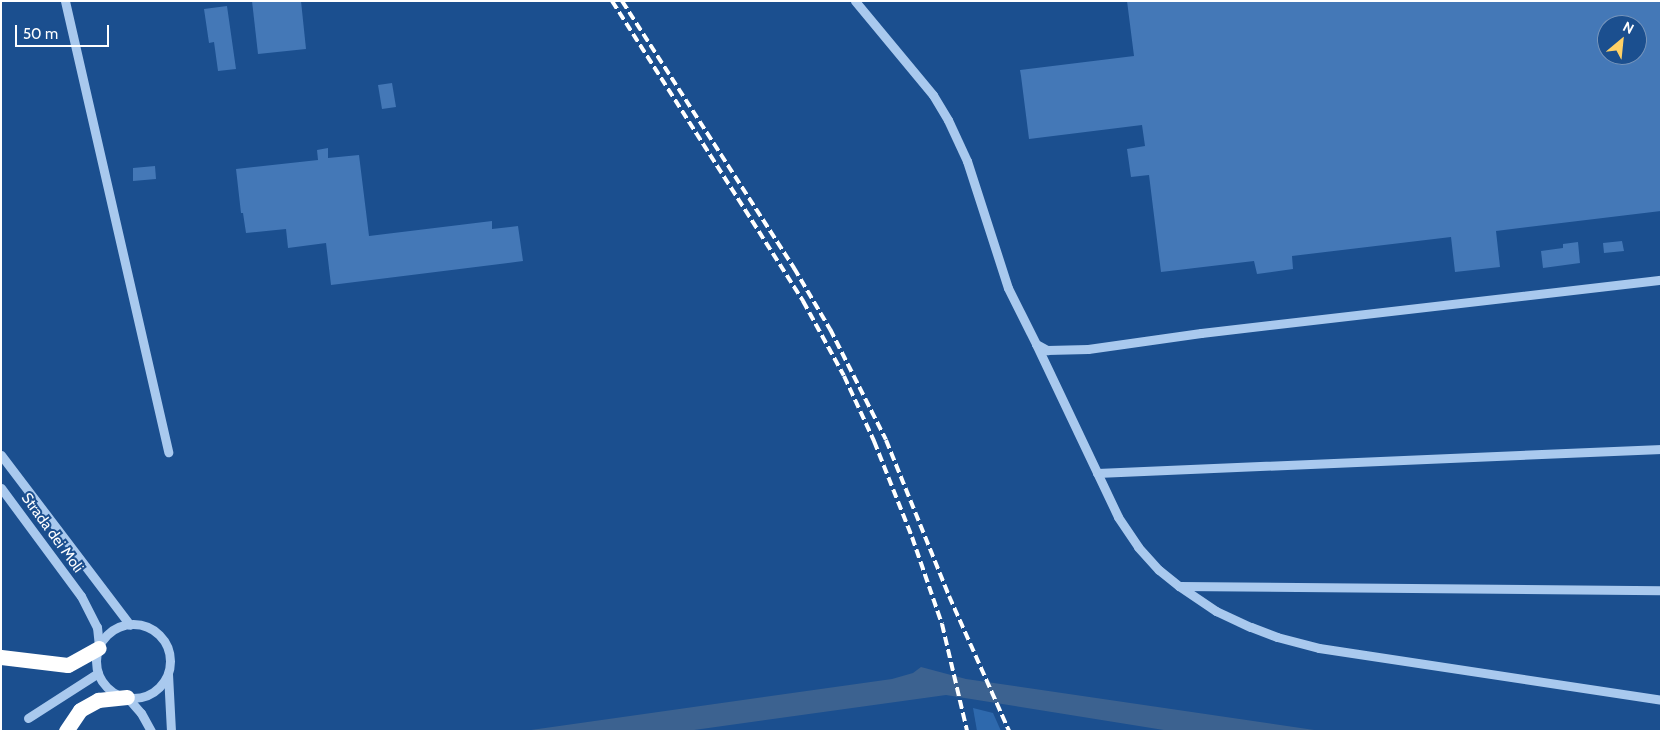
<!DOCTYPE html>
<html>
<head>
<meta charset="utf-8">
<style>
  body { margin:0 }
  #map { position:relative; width:1662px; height:732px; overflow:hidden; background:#1b4f8f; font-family:Cabin,sans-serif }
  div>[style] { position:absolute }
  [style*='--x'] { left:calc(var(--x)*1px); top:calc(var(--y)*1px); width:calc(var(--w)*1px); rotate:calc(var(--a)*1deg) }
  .green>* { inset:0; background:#2e69ad }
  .water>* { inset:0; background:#3c6290 }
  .building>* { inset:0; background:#4478b7 }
  .minor>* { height:9px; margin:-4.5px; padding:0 4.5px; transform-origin:4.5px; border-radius:4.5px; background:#a9c9ee }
  .minor>.ring { margin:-4.5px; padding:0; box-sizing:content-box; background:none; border:9px solid #a9c9ee; border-radius:50% }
  .highway>* { height:15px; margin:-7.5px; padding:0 7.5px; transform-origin:7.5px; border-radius:7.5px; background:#fff }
  .rail>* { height:4px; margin-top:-2px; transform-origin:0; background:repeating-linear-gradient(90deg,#fff 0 9px,transparent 0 13px) }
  span { translate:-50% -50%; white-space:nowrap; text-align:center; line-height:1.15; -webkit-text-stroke:4px #1b4f8f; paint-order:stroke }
  .street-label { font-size:15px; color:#fff }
  .frame { position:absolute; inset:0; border:2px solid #fff; pointer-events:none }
  .north { position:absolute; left:1597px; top:15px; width:50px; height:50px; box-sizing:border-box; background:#1b4f8f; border:1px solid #7695bc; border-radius:50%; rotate:28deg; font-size:14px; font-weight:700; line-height:20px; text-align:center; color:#fff }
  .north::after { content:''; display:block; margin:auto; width:18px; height:22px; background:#ffd166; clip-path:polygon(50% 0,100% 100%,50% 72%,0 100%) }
  .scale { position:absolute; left:15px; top:25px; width:94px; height:22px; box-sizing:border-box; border:2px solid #fff; border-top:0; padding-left:6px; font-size:15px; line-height:18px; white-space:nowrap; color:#fff; -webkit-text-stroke:4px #1b4f8f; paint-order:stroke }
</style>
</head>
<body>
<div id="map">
  <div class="green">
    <div style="clip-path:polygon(973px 708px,993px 713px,1001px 731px,977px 731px)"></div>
  </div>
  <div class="water">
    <div style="clip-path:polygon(921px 667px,966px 679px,1321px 731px,1170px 731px,946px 695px,687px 731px,524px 731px,892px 679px,913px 673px)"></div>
  </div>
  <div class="building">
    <div style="clip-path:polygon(252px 1px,301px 1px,306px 49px,258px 54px)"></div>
    <div style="clip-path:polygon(evenodd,1127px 1px,1661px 1px,1661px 211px,1496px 231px,1500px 267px,1455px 272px,1451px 237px,1292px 256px,1293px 269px,1257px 274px,1254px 261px,1161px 272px,1149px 175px,1131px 177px,1127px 149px,1145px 146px,1142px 125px,1029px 139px,1021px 76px,1020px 70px,1134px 56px,1127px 1px,1607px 25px,1637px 25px,1637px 55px,1607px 55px,1607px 25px)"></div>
    <div style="clip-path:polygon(227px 6px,236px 69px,218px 71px,214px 42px,209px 43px,204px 9px)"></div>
    <div style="clip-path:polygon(392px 83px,396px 107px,382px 109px,378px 85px)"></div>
    <div style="clip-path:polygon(328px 148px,328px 158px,359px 155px,369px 236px,492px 221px,492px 229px,518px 226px,523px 261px,331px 285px,326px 243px,288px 248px,286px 229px,246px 233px,243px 213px,241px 213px,236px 169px,318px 160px,317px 150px)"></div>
    <div style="clip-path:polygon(155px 166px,156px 179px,133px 181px,133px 168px)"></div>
    <div style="clip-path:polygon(1622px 241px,1624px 251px,1604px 253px,1603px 243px)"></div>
    <div style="clip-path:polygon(1578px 242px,1580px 263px,1543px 268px,1541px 251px,1563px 248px,1563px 244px)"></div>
  </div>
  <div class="minor">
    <div style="--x:65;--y:1;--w:463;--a:77.1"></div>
    <div style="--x:855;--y:1;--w:122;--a:50.3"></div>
    <div style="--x:933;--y:95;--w:29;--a:59"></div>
    <div style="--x:948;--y:120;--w:45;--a:65.1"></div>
    <div style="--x:967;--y:161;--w:133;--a:72.1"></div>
    <div style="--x:1008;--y:288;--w:63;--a:63.4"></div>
    <div style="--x:1036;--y:344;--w:13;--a:29"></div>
    <div style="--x:1047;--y:350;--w:41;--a:-1.4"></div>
    <div style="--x:1088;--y:349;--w:114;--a:-8.1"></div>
    <div style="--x:1201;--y:333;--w:463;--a:-6.6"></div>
    <div style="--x:1036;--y:344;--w:191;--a:64.6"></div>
    <div style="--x:1118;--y:517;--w:36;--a:56"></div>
    <div style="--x:1138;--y:547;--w:31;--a:48"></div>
    <div style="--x:1159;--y:570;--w:26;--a:39"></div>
    <div style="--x:1179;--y:586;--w:482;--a:0.5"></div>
    <div style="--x:1;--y:455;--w:213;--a:52.8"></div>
    <div style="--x:1097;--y:473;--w:565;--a:-2.44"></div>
    <div style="--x:1;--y:488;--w:134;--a:53.5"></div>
    <div style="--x:81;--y:596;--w:35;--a:63"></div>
    <div style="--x:97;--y:627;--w:20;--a:84"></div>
    <div style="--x:1179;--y:586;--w:45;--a:34"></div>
    <div style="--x:1216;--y:611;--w:38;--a:25"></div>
    <div style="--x:1251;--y:627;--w:28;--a:21"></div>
    <div style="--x:1277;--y:637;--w:43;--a:14.7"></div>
    <div style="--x:1319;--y:648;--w:346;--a:8.6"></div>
    <div class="ring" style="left:96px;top:624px;width:65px;height:65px"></div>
    <div style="--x:168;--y:674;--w:57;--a:87"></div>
    <div style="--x:127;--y:697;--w:21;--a:49"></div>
    <div style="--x:141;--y:713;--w:21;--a:61"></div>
    <div style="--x:28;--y:718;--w:83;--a:-32.7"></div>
  </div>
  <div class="highway">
    <div style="--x:1;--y:657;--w:67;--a:6.8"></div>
    <div style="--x:68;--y:665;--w:35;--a:-29"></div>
    <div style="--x:66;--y:731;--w:25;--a:-56"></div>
    <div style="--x:80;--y:710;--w:21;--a:-29"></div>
    <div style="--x:98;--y:700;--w:29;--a:-6"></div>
  </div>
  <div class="rail">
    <div style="--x:612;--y:1;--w:356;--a:57.5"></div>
    <div style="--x:803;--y:301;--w:85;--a:61.3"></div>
    <div style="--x:844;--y:376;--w:72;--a:65.2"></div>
    <div style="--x:874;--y:441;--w:103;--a:68.4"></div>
    <div style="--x:912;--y:537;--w:92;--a:71"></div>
    <div style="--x:942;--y:624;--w:110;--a:76.8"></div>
    <div style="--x:622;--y:1;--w:318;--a:57.2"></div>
    <div style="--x:794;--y:268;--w:71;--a:59.5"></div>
    <div style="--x:830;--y:329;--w:124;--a:63.2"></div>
    <div style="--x:886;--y:440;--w:168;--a:68"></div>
    <div style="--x:949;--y:596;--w:148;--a:66"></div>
  </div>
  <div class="street-label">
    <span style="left:52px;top:533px;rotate:54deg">Strada dei Moli</span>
  </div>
  <div class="frame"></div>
  <div class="north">N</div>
  <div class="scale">50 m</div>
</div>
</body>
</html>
